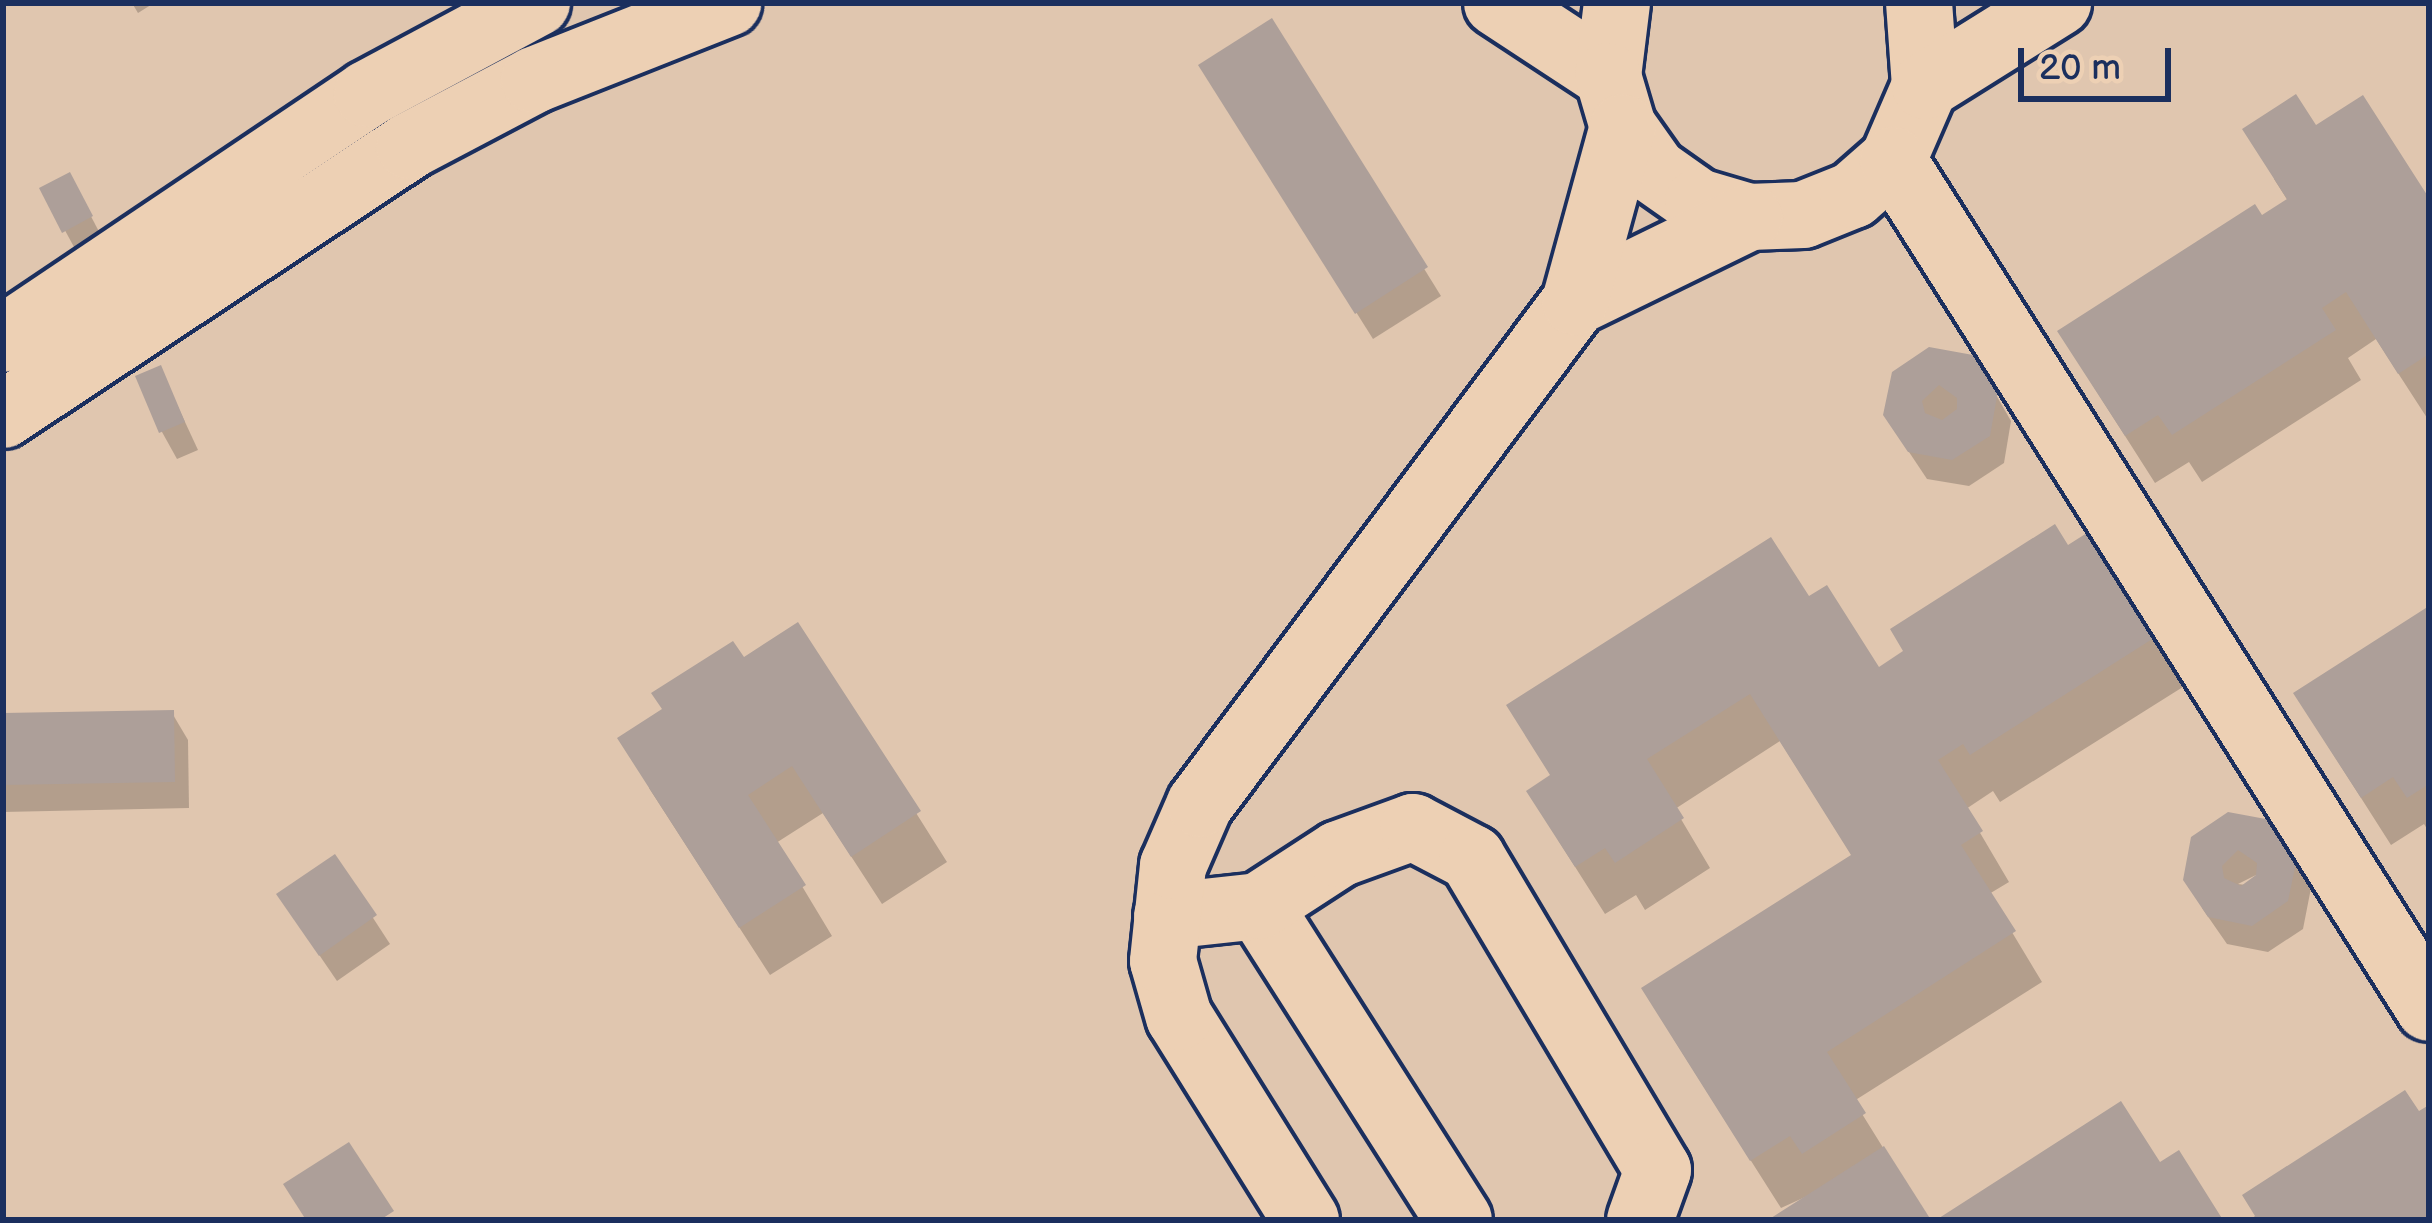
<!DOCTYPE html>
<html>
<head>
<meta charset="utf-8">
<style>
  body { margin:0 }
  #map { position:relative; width:2432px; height:1223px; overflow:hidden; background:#e0c6af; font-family:"Balsamiq Sans",sans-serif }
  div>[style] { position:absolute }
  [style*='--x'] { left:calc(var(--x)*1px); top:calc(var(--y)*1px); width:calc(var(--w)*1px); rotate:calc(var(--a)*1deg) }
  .shadow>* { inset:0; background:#0003 }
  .building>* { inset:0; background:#ad9f99 }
  .roads { filter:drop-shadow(3px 0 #1b2f5e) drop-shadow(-3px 0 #1b2f5e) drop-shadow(0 3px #1b2f5e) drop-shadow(0 -3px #1b2f5e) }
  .minor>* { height:66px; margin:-33px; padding:0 33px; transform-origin:33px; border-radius:33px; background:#edd0b4 }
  span { translate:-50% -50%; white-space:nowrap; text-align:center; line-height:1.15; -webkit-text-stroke:12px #edd0b4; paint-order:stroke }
  .frame { position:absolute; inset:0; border:6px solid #1b2f5e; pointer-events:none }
  .scale { position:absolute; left:2018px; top:48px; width:153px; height:54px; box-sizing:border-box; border:6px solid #1b2f5e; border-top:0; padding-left:15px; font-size:36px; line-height:42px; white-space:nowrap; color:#1b2f5e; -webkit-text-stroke:9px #edd0b4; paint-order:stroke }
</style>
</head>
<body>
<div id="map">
  <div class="shadow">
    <div style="clip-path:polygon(132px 3px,154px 3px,138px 13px)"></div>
    <div style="clip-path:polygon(1271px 22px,1441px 296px,1373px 339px,1218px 92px)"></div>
    <div style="clip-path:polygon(2315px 129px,2429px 204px,2429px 421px,2376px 339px,2348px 358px,2361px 380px,2202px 482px,2189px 462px,2155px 483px,2090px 381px,2288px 201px,2274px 179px)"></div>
    <div style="clip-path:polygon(43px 190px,84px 203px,106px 245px,80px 258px)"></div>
    <div style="clip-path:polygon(160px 368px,198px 450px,177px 459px,162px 432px)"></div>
    <div style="clip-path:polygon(1895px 373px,1995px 393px,2011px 421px,2004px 463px,1969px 486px,1927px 479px,1903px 443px)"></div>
    <div style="clip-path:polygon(2100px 528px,2194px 680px,2000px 802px,1993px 791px,1966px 809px,2009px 882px,1989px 894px,2042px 982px,1854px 1101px,1928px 1220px,1774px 1220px,1825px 1188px,1781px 1208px,1673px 1038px,1852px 855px,1780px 741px,1675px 809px,1710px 868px,1645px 910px,1636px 895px,1605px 914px,1558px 840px,1808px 600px,1879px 671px)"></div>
    <div style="clip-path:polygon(2429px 610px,2429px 832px,2424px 824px,2391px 845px,2326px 743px)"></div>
    <div style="clip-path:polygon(798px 626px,947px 862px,882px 904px,823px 813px,776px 843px,832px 936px,770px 975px,649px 788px,743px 662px)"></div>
    <div style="clip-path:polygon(172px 713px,188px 740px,189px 808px,3px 812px,3px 716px)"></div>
    <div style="clip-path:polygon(evenodd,2194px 838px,2294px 859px,2311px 888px,2303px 929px,2268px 952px,2227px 944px,2202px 908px,2194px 838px,2256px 875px,2253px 886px,2238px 884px,2256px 875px)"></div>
    <div style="clip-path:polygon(334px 858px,390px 944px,337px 981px,296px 921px)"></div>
  </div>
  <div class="building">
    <div style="clip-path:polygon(1272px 18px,1428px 267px,1355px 314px,1198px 65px)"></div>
    <div style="clip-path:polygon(2296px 94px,2316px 125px,2363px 95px,2429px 198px,2429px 354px,2398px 374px,2346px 292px,2322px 308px,2336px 330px,2172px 435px,2158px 415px,2125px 436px,2057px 331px,2255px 204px,2262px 215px,2287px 199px,2242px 129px)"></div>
    <div style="clip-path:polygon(70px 172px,93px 216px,62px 233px,39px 188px)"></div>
    <div style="clip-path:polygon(evenodd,1929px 347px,1973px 355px,1998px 391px,1990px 436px,1952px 460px,1908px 452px,1883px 415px,1892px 372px,1929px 347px,1939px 385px,1957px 398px,1957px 409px,1942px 420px,1925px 413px,1922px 401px,1939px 385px)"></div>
    <div style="clip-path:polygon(161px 365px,185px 422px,159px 433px,135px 376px)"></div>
    <div style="clip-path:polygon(2055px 524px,2068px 545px,2101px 524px,2168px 629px,1970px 755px,1963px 744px,1938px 760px,1983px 831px,1961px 845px,2016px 931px,1827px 1052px,1866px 1113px,1802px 1154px,1790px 1136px,1750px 1161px,1641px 988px,1851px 855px,1750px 694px,1647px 759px,1684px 818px,1615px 863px,1605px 848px,1575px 867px,1526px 791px,1550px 775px,1506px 705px,1771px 537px,1809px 596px,1827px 585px,1879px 667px,1903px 651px,1890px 629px)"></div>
    <div style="clip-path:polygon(2429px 606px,2429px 784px,2407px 798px,2393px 777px,2361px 798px,2293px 693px)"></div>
    <div style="clip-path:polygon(798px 622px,921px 811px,851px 857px,792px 766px,748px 795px,806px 885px,739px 928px,617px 738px,662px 709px,651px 693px,733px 641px,744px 657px)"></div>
    <div style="clip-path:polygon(174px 710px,175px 782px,3px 785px,3px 713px)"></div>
    <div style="clip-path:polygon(evenodd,2228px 812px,2271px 820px,2297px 858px,2288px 901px,2252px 926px,2208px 917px,2183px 880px,2191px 837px,2228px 812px,2238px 850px,2257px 863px,2256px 875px,2241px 886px,2224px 878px,2222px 866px,2238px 850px)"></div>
    <div style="clip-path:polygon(335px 854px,377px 915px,319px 956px,276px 894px)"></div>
    <div style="clip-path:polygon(2405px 1090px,2419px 1111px,2429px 1105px,2429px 1220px,2250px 1220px,2255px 1216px,2242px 1195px)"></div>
    <div style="clip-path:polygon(2121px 1101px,2160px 1162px,2179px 1150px,2223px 1220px,1936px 1220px)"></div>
    <div style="clip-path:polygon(349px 1142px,394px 1211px,380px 1220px,306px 1220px,283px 1184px)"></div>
    <div style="clip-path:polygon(1884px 1146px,1931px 1220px,1768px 1220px)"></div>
  </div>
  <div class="roads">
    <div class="minor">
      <div style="--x:1497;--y:3;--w:133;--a:33.3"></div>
      <div style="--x:1617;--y:3;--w:74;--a:97"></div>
      <div style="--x:1608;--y:76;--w:53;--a:73.6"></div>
      <div style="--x:1623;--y:127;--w:54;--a:54.8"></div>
      <div style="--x:1654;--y:171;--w:54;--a:35.2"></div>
      <div style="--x:1698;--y:202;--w:53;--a:16.4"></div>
      <div style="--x:1749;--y:217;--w:54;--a:-2.1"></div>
      <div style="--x:1803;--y:215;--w:54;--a:-21.8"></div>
      <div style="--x:1853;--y:195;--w:53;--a:-41.2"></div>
      <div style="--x:1893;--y:160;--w:81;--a:-66.6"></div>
      <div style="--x:1925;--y:86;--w:83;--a:-94.1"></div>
      <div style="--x:1925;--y:86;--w:157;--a:-32"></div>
      <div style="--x:1893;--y:160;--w:1003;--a:57.7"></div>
      <div style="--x:1575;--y:302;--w:194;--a:-26"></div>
      <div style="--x:3;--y:339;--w:439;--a:-33.9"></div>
      <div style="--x:367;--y:94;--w:193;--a:-28.2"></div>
      <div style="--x:3;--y:415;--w:487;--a:-33.5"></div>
      <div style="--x:409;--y:146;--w:141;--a:-27.8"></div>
      <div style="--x:534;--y:80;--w:209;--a:-21.6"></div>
      <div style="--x:1259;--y:906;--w:372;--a:57.5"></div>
      <div style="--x:1167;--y:916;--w:93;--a:-6.2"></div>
      <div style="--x:1259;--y:906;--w:95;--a:-33"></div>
      <div style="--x:1339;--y:854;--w:79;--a:-20"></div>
      <div style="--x:1413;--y:827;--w:67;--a:27.7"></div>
      <div style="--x:1472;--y:858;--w:363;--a:59.2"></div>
      <div style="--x:1658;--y:1170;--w:53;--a:109.8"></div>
      <div style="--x:1306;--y:1220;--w:239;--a:-122"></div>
      <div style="--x:1179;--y:1017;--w:58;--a:-105.9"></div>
      <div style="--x:1163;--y:961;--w:96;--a:-84"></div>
      <div style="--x:1173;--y:866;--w:68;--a:-66.5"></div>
      <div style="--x:1200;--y:804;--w:627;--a:-53.24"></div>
      <div style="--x:1575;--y:302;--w:181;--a:-74.7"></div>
    </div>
  </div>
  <div class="frame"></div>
  <div class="scale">20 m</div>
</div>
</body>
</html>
